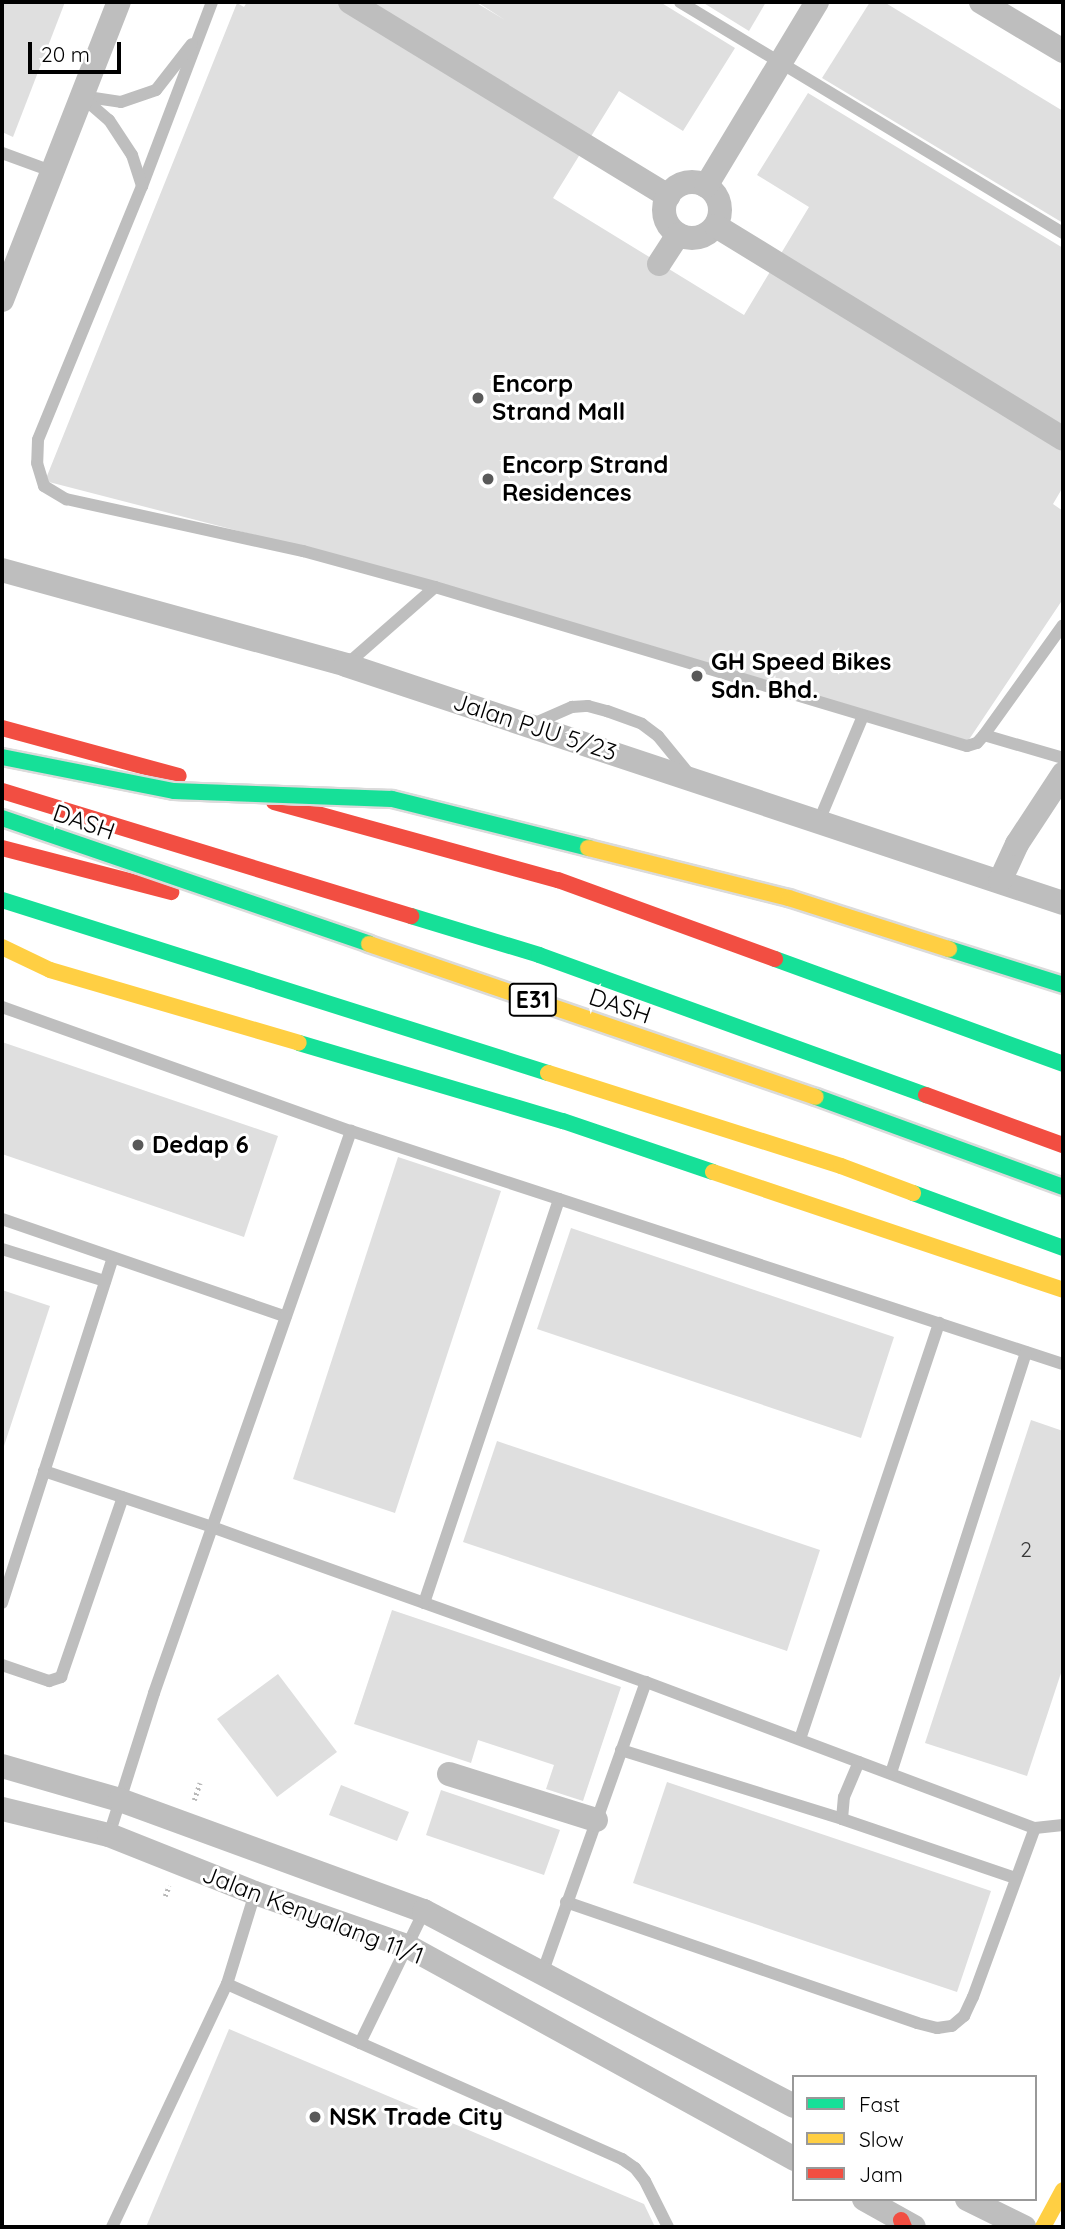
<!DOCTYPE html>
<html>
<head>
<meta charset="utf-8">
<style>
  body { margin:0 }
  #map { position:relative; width:1065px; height:2229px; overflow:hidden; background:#fff; font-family:Quicksand,sans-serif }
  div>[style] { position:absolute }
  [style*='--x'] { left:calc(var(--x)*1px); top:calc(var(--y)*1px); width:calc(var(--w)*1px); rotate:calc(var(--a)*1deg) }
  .building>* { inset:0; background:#dfdfdf }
  .path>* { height:4.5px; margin-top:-2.25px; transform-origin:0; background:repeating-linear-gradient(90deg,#b9b9b9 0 2px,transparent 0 5.5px) }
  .lane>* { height:12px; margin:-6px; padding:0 6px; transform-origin:6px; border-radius:6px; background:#bebebe }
  .street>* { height:24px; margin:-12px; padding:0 12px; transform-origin:12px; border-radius:12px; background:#bebebe }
  .street>.ring { margin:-12px; padding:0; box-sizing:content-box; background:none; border:24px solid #bebebe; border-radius:50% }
  .fast>* { height:16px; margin:-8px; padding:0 8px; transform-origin:8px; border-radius:8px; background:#16e098 }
  .slow>* { height:16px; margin:-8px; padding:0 8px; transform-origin:8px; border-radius:8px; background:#ffcf43 }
  .jam>* { height:16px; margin:-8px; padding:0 8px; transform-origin:8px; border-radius:8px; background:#f24e42 }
  .bridges { filter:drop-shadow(2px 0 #dbdbdb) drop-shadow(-2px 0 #dbdbdb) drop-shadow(0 2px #dbdbdb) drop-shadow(0 -2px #dbdbdb) }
  .fast-bridge>* { height:16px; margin:-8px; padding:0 8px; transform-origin:8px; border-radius:8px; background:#16e098 }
  .slow-bridge>* { height:16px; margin:-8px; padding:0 8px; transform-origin:8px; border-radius:8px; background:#ffcf43 }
  .dots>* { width:19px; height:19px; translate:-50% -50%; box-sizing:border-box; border:4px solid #fff; border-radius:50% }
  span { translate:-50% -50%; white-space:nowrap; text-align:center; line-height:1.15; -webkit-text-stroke:6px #fff; paint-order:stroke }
  .number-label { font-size:21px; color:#383838 }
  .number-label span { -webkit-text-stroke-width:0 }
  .shield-label span { padding:2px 5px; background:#fff; border:2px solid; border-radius:5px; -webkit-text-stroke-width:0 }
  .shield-label { font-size:23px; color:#000; font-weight:700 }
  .poi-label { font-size:24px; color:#000; font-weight:700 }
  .left { translate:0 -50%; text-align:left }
  .street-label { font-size:24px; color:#000 }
  .frame { position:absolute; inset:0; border:4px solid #000; pointer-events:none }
  .legend { position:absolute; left:792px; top:2075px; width:245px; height:126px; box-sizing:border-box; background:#fff; border:2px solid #999; margin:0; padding:9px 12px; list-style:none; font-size:21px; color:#000 }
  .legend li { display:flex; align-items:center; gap:14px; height:35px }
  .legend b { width:35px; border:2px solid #999 }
  .scale { position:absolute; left:28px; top:42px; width:93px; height:32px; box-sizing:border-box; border:4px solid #000; border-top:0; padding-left:9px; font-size:21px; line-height:24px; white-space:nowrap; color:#000; -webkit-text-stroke:5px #fff; paint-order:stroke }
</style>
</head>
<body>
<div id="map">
  <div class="building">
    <div style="clip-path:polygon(2px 2px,65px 2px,13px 137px,2px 132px)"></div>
    <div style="clip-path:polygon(247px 2px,475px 2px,505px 20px,477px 2px,660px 2px,735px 48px,683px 131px,619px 91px,553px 198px,744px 315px,809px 207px,757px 175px,808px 93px,1063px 248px,1063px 487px,1053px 504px,1063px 511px,1063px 599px,966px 744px,355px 561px,45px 481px,237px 3px,244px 7px)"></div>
    <div style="clip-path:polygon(702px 2px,766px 2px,749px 31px)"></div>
    <div style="clip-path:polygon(870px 2px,884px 2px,1063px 111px,1063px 223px,822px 78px)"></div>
    <div style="clip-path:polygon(2px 1042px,278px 1136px,244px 1237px,2px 1154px)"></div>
    <div style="clip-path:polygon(398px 1157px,501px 1191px,395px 1513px,293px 1479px)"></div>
    <div style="clip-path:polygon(571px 1228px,894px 1337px,861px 1438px,537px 1329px)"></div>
    <div style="clip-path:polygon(2px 1290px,50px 1306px,2px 1452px)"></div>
    <div style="clip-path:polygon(1031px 1420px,1063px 1431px,1063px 1667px,1027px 1776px,925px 1743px)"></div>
    <div style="clip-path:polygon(497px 1441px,820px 1550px,787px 1651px,463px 1542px)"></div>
    <div style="clip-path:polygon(392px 1610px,621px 1687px,583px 1801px,546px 1789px,554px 1765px,478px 1740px,471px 1763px,354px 1724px)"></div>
    <div style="clip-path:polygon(278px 1674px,337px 1752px,277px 1797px,217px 1719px)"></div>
    <div style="clip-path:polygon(667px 1782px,991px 1891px,957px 1992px,633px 1883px)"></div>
    <div style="clip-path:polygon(341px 1785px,409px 1812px,397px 1841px,329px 1815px)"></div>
    <div style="clip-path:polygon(441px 1790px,560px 1830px,544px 1875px,426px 1835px)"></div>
    <div style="clip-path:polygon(229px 2029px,644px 2204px,655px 2227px,146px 2227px)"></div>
  </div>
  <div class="path">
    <div style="--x:194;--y:1800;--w:18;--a:-71"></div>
    <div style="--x:165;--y:1896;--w:11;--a:-68"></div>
  </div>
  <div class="lane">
    <div style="--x:212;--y:2;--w:197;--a:110.8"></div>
    <div style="--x:142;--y:186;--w:274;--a:112.3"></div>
    <div style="--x:38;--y:440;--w:23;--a:92"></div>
    <div style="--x:37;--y:463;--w:24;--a:73"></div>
    <div style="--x:44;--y:486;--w:26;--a:31"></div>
    <div style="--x:66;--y:499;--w:243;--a:12.4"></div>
    <div style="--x:303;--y:551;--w:137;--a:15.3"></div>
    <div style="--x:435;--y:587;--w:555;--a:16.64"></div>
    <div style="--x:967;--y:746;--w:10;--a:-17"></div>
    <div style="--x:977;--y:743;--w:11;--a:-49"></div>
    <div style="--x:984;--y:735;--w:135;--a:-54.3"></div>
    <div style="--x:680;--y:2;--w:447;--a:31.1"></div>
    <div style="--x:81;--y:96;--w:40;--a:8.5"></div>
    <div style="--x:121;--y:102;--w:37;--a:-19"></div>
    <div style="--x:156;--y:90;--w:58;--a:-52"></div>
    <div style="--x:81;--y:96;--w:37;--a:41"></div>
    <div style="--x:109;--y:120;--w:42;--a:56.7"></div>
    <div style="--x:132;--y:155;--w:33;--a:72"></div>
    <div style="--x:2;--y:153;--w:52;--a:20.2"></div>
    <div style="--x:346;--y:665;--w:118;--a:-41.2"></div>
    <div style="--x:533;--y:724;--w:43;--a:-23.6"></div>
    <div style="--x:572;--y:707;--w:16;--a:-4"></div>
    <div style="--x:588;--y:706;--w:20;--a:15"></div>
    <div style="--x:607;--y:711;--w:37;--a:20"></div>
    <div style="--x:642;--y:724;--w:20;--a:37"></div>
    <div style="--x:658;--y:736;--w:49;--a:50.8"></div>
    <div style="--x:984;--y:735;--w:82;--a:16.2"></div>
    <div style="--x:819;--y:821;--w:114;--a:-67.3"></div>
    <div style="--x:2;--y:1007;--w:370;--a:19.6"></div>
    <div style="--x:351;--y:1131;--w:749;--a:18.12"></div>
    <div style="--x:2;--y:1219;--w:300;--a:19"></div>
    <div style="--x:2;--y:1249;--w:108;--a:17.3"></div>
    <div style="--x:44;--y:1471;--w:177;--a:18.4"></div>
    <div style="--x:212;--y:1527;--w:461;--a:19.7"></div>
    <div style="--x:646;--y:1682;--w:415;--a:20.6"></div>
    <div style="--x:1035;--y:1828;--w:28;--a:-6"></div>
    <div style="--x:2;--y:1603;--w:362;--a:-72.2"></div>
    <div style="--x:424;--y:1603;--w:426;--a:-71.5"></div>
    <div style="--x:2;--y:1665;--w:50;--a:18.8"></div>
    <div style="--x:49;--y:1681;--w:13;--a:-18"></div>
    <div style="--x:61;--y:1677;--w:190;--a:-71"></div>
    <div style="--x:800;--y:1739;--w:439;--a:-71.5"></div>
    <div style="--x:621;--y:1750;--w:232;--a:17.3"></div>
    <div style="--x:842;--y:1819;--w:183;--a:18.8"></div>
    <div style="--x:891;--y:1773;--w:442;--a:-72.2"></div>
    <div style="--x:842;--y:1819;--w:22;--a:-85"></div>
    <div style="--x:844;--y:1797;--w:38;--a:-67"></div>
    <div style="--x:109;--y:1835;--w:149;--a:-72.4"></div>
    <div style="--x:154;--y:1693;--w:596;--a:-70.68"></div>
    <div style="--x:566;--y:1902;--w:371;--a:19"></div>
    <div style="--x:917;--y:2023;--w:21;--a:14"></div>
    <div style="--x:937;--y:2028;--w:15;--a:-8"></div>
    <div style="--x:952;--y:2026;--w:16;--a:-40"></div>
    <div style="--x:964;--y:2016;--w:21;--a:-65"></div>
    <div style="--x:973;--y:1997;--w:180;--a:-69.9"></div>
    <div style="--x:543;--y:1971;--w:307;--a:-70.4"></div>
    <div style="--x:227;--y:1984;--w:432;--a:23.9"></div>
    <div style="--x:622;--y:2159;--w:16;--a:35"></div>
    <div style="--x:635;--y:2168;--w:16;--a:52"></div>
    <div style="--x:645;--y:2181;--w:51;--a:63.4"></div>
    <div style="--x:360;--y:2043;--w:147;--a:-64.1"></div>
    <div style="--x:112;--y:2227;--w:269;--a:-64.7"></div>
    <div style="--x:227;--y:1984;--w:95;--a:-72.9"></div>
  </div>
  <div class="street">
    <div style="--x:350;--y:2;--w:373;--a:31.4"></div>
    <div style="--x:981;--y:2;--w:96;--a:30.9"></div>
    <div class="ring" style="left:664px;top:182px;width:32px;height:32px"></div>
    <div style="--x:706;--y:186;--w:215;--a:-58.9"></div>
    <div style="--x:716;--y:226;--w:407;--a:31.5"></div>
    <div style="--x:659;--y:264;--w:35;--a:-57"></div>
    <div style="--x:2;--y:300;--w:320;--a:-68.6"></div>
    <div style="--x:2;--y:570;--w:357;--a:15.4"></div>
    <div style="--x:346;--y:665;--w:755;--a:18.36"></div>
    <div style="--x:1000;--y:881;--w:41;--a:-65.3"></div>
    <div style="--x:1017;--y:844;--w:84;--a:-56.7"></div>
    <div style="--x:2;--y:1766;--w:123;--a:16.1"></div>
    <div style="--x:120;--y:1800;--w:324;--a:20.1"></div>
    <div style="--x:424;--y:1911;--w:418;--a:27.8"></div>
    <div style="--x:449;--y:1774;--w:154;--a:17.4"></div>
    <div style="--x:2;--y:1809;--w:110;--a:13.7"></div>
    <div style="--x:109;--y:1835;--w:157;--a:21.7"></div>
    <div style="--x:255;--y:1893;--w:163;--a:19.3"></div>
    <div style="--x:409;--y:1947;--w:440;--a:28.8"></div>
    <div style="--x:864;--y:2199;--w:57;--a:29.2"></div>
    <div style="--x:967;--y:2199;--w:64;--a:26.2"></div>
  </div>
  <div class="fast">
    <div style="--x:2;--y:900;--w:573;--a:17.58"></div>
    <div style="--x:411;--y:916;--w:134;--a:16.9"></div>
    <div style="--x:539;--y:955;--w:412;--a:19.9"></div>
    <div style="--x:775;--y:959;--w:307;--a:20"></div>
    <div style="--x:299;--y:1043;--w:275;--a:16.5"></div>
    <div style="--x:563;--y:1121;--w:158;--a:18.8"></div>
    <div style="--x:913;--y:1193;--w:160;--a:20.1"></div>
  </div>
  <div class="slow">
    <div style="--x:2;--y:947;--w:53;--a:25.6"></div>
    <div style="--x:50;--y:970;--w:259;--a:16.3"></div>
    <div style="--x:548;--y:1073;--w:307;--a:17.6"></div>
    <div style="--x:841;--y:1166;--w:77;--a:20.6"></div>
    <div style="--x:713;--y:1172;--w:369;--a:18.6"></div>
    <div style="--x:1043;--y:2227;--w:42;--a:-61.6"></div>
  </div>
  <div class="jam">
    <div style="--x:2;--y:728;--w:183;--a:15.2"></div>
    <div style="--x:2;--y:791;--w:428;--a:17"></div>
    <div style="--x:274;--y:802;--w:295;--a:15.4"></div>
    <div style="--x:558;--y:880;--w:231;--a:20"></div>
    <div style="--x:2;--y:848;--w:175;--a:14.6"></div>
    <div style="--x:926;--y:1095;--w:146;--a:20.1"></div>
    <div style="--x:901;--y:2220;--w:8;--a:67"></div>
  </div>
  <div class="bridges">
    <div class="fast-bridge">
      <div style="--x:2;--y:757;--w:175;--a:11.2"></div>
      <div style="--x:174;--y:791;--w:218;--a:2.1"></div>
      <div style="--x:392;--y:799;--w:202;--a:14"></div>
      <div style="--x:2;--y:818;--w:388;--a:18.9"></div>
      <div style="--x:949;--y:949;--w:120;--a:17.5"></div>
      <div style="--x:816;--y:1097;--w:263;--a:20"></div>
    </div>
    <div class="slow-bridge">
      <div style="--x:588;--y:848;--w:207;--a:14"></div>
      <div style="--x:789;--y:898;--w:168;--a:17.7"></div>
      <div style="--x:369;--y:944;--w:472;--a:18.9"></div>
    </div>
  </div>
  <div class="dots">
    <div style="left:478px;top:398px;background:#595959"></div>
    <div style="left:488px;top:479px;background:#595959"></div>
    <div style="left:697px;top:676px;background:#595959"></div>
    <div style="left:138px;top:1145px;background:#595959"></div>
    <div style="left:315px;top:2117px;background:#595959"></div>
  </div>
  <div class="number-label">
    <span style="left:1026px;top:1549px">2</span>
  </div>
  <div class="shield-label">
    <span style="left:533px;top:1000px">E31</span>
  </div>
  <div class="poi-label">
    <span class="left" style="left:492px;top:398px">Encorp<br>Strand Mall</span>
    <span class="left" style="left:502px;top:479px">Encorp Strand<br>Residences</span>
    <span class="left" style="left:711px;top:676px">GH Speed Bikes<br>Sdn. Bhd.</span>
    <span class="left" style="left:152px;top:1145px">Dedap 6</span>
    <span class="left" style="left:329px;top:2117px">NSK Trade City</span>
  </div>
  <div class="street-label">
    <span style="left:535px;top:727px;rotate:18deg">Jalan PJU 5/23</span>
    <span style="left:84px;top:822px;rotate:19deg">DASH</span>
    <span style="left:620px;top:1006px;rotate:19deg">DASH</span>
    <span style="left:313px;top:1915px;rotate:21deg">Jalan Kenyalang 11/1</span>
  </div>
  <div class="frame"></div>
  <ul class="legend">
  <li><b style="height:9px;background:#16e098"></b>Fast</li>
  <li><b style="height:9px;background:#ffcf43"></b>Slow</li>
  <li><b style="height:9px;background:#f24e42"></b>Jam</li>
  </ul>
  <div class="scale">20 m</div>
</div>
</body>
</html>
